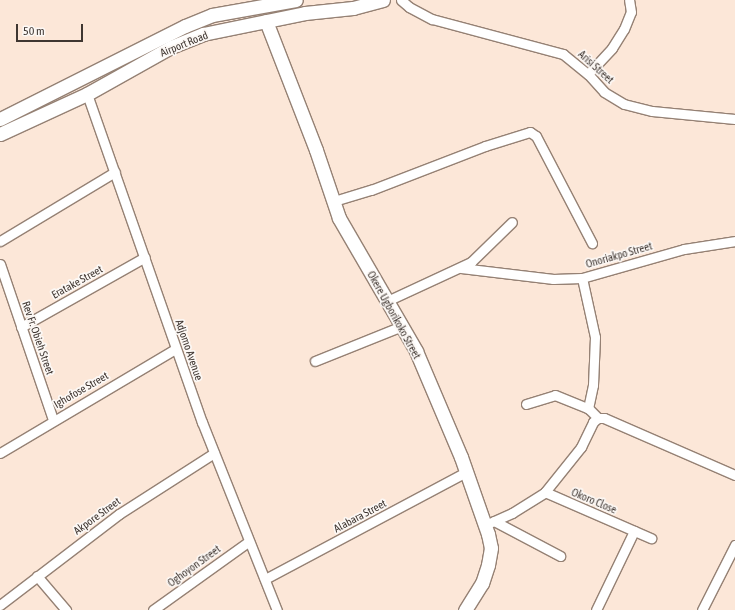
<!DOCTYPE html>
<html>
<head>
<meta charset="utf-8">
<style>
  body { margin:0 }
  #map { position:relative; width:735px; height:610px; overflow:hidden; background:#fce7d8; font-family:"Asap Condensed",sans-serif }
  div>[style] { position:absolute }
  [style*='--x'] { left:calc(var(--x)*1px); top:calc(var(--y)*1px); width:calc(var(--w)*1px); rotate:calc(var(--a)*1deg) }
  .roads { filter:drop-shadow(1px 0 #958174) drop-shadow(-1px 0 #958174) drop-shadow(0 1px #958174) drop-shadow(0 -1px #958174) }
  .street>* { height:9px; margin:-4.5px; padding:0 4.5px; transform-origin:4.5px; border-radius:4.5px; background:#fff }
  .secondary>* { height:13px; margin:-6.5px; padding:0 6.5px; transform-origin:6.5px; border-radius:6.5px; background:#fff }
  span { translate:-50% -50%; white-space:nowrap; text-align:center; line-height:1.15; -webkit-text-stroke:3.5px #fcf8f5; paint-order:stroke }
  .street-label { font-size:11px; color:#3f3631 }
  .scale { position:absolute; left:16px; top:24px; width:67px; height:18px; box-sizing:border-box; border:2px solid #3f3631; border-top:0; padding-left:5px; font-size:12px; line-height:14px; white-space:nowrap; color:#3f3631; -webkit-text-stroke:3px #fcf8f5; paint-order:stroke }
</style>
</head>
<body>
<div id="map">
  <div class="roads">
    <div class="street">
      <div style="--x:401;--y:0;--w:11;--a:41"></div>
      <div style="--x:409;--y:7;--w:26;--a:28"></div>
      <div style="--x:432;--y:19;--w:136;--a:15"></div>
      <div style="--x:563;--y:54;--w:32;--a:39"></div>
      <div style="--x:588;--y:74;--w:24;--a:48"></div>
      <div style="--x:604;--y:92;--w:23;--a:31"></div>
      <div style="--x:624;--y:104;--w:29;--a:14"></div>
      <div style="--x:652;--y:111;--w:83;--a:5.5"></div>
      <div style="--x:588;--y:74;--w:35;--a:-47"></div>
      <div style="--x:612;--y:48;--w:22;--a:-58"></div>
      <div style="--x:624;--y:29;--w:18;--a:-68"></div>
      <div style="--x:631;--y:12;--w:12;--a:-99"></div>
      <div style="--x:87;--y:94;--w:348;--a:70.7"></div>
      <div style="--x:202;--y:422;--w:202;--a:68.3"></div>
      <div style="--x:334;--y:201;--w:39;--a:-17"></div>
      <div style="--x:371;--y:190;--w:122;--a:-21.1"></div>
      <div style="--x:485;--y:146;--w:47;--a:-17.3"></div>
      <div style="--x:530;--y:132;--w:7;--a:34"></div>
      <div style="--x:536;--y:136;--w:121;--a:62.4"></div>
      <div style="--x:0;--y:241;--w:134;--a:-31"></div>
      <div style="--x:0;--y:264;--w:165;--a:71.2"></div>
      <div style="--x:461;--y:268;--w:93;--a:6.8"></div>
      <div style="--x:553;--y:279;--w:29;--a:-2"></div>
      <div style="--x:582;--y:278;--w:106;--a:-15.9"></div>
      <div style="--x:684;--y:249;--w:52;--a:-8.9"></div>
      <div style="--x:582;--y:278;--w:60;--a:77.6"></div>
      <div style="--x:595;--y:337;--w:48;--a:92.4"></div>
      <div style="--x:593;--y:385;--w:24;--a:102"></div>
      <div style="--x:588;--y:408;--w:14;--a:45"></div>
      <div style="--x:387;--y:301;--w:93;--a:-24.9"></div>
      <div style="--x:471;--y:262;--w:57;--a:-44.3"></div>
      <div style="--x:21;--y:327;--w:142;--a:-29.4"></div>
      <div style="--x:315;--y:361;--w:94;--a:-21.9"></div>
      <div style="--x:526;--y:404;--w:30;--a:-17"></div>
      <div style="--x:555;--y:395;--w:35;--a:22"></div>
      <div style="--x:0;--y:453;--w:204;--a:-30.7"></div>
      <div style="--x:545;--y:492;--w:116;--a:23.5"></div>
      <div style="--x:494;--y:521;--w:75;--a:27.9"></div>
      <div style="--x:485;--y:525;--w:30;--a:-24"></div>
      <div style="--x:512;--y:513;--w:39;--a:-32"></div>
      <div style="--x:545;--y:492;--w:58;--a:-51.3"></div>
      <div style="--x:581;--y:447;--w:28;--a:-64"></div>
      <div style="--x:593;--y:422;--w:6;--a:-39"></div>
      <div style="--x:598;--y:418;--w:6;--a:0"></div>
      <div style="--x:604;--y:418;--w:143;--a:23.5"></div>
      <div style="--x:37;--y:576;--w:45;--a:49.5"></div>
      <div style="--x:265;--y:579;--w:228;--a:-28"></div>
      <div style="--x:0;--y:605;--w:150;--a:-37.4"></div>
      <div style="--x:119;--y:514;--w:113;--a:-32.7"></div>
      <div style="--x:153;--y:610;--w:117;--a:-35.6"></div>
      <div style="--x:596;--y:610;--w:88;--a:-64.3"></div>
      <div style="--x:702;--y:610;--w:73;--a:-63.1"></div>
    </div>
    <div class="secondary">
      <div style="--x:266;--y:21;--w:138;--a:68.8"></div>
      <div style="--x:316;--y:150;--w:72;--a:71.3"></div>
      <div style="--x:339;--y:218;--w:154;--a:59.9"></div>
      <div style="--x:416;--y:351;--w:115;--a:67"></div>
      <div style="--x:461;--y:457;--w:82;--a:70.7"></div>
      <div style="--x:488;--y:534;--w:14;--a:78"></div>
      <div style="--x:491;--y:548;--w:17;--a:100"></div>
      <div style="--x:488;--y:565;--w:19;--a:108"></div>
      <div style="--x:482;--y:583;--w:32;--a:122"></div>
      <div style="--x:0;--y:119;--w:207;--a:-26.7"></div>
      <div style="--x:185;--y:26;--w:29;--a:-22"></div>
      <div style="--x:212;--y:15;--w:85;--a:-10.1"></div>
      <div style="--x:0;--y:134;--w:96;--a:-24.7"></div>
      <div style="--x:87;--y:94;--w:96;--a:-29.2"></div>
      <div style="--x:171;--y:47;--w:35;--a:-22"></div>
      <div style="--x:203;--y:34;--w:104;--a:-11.6"></div>
      <div style="--x:305;--y:13;--w:48;--a:-5.9"></div>
      <div style="--x:353;--y:8;--w:31;--a:-15"></div>
    </div>
  </div>
  <div class="street-label">
    <span style="left:184px;top:44px;rotate:-22deg">Airport Road</span>
    <span style="left:596px;top:67px;rotate:42deg">Arisi Street</span>
    <span style="left:619px;top:255px;rotate:-16deg">Onoriakpo Street</span>
    <span style="left:77px;top:282px;rotate:-29deg">Eratake Street</span>
    <span style="left:394px;top:315px;rotate:61deg">Okere Ugborikoko Street</span>
    <span style="left:38px;top:338px;rotate:71deg">Rev Fr. Obieh Street</span>
    <span style="left:189px;top:350px;rotate:71deg">Adjomo Avenue</span>
    <span style="left:81px;top:390px;rotate:-30deg">Ighofose Street</span>
    <span style="left:594px;top:501px;rotate:23deg">Okoro Close</span>
    <span style="left:97px;top:516px;rotate:-36deg">Akpore Street</span>
    <span style="left:360px;top:516px;rotate:-28deg">Alabara Street</span>
    <span style="left:194px;top:566px;rotate:-36deg">Oghoyon Street</span>
  </div>
  <div class="scale">50 m</div>
</div>
</body>
</html>
